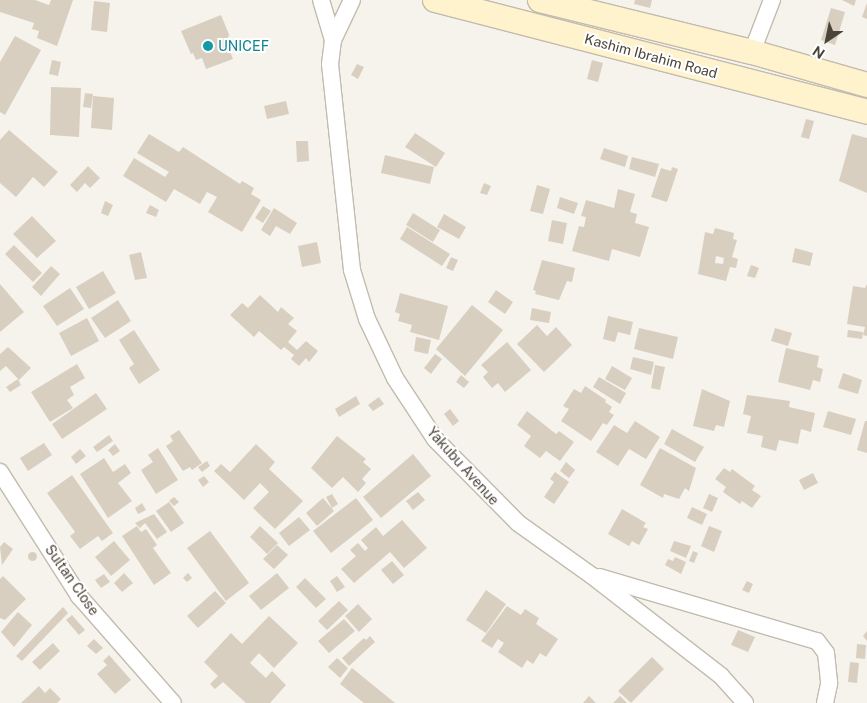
<!DOCTYPE html>
<html>
<head>
<meta charset="utf-8">
<style>
  body { margin:0 }
  #map { position:relative; width:867px; height:703px; overflow:hidden; background:#f6f3ec; font-family:"Public Sans",sans-serif }
  div>[style] { position:absolute }
  [style*='--x'] { left:calc(var(--x)*1px); top:calc(var(--y)*1px); width:calc(var(--w)*1px); rotate:calc(var(--a)*1deg) }
  .building>* { inset:0; background:#d8cfc1 }
  .round { border-radius:50% }
  .roads { filter:drop-shadow(1px 0 #c2bbae) drop-shadow(-1px 0 #c2bbae) drop-shadow(0 1px #c2bbae) drop-shadow(0 -1px #c2bbae) }
  .street>* { height:16px; margin:-8px; padding:0 8px; transform-origin:8px; border-radius:8px; background:#fff }
  .secondary>* { height:24px; margin:-12px; padding:0 12px; transform-origin:12px; border-radius:12px; background:#fff3cd }
  .dots>* { width:14px; height:14px; translate:-50% -50%; box-sizing:border-box; border:2px solid #fff; border-radius:50% }
  span { translate:-50% -50%; white-space:nowrap; text-align:center; line-height:1.15; -webkit-text-stroke:4px #fff; paint-order:stroke }
  .culture-label { font-size:14px; color:#0d838f }
  .left { translate:0 -50%; text-align:left }
  .street-label { font-size:14px; color:#4b4439 }
  .north { position:absolute; left:802px; top:15px; width:50px; height:50px; -webkit-text-stroke:4px #fff; paint-order:stroke; rotate:214deg; font-size:14px; font-weight:700; line-height:20px; text-align:center; color:#4b4439 }
  .north::after { content:''; display:block; margin:auto; width:18px; height:22px; background:#4b4439; clip-path:polygon(50% 0,100% 100%,50% 72%,0 100%) }
</style>
</head>
<body>
<div id="map">
  <div class="building">
    <div style="clip-path:polygon(0 0,35px 0,49px 5px,51px 0,73px 0,57px 46px,37px 38px,39px 31px,32px 29px,34px 23px,0 12px)"></div>
    <div style="clip-path:polygon(635px 0,652px 0,650px 8px,634px 4px)"></div>
    <div style="clip-path:polygon(842px 0,856px 0,854px 6px)"></div>
    <div style="clip-path:polygon(94px 1px,110px 3px,107px 32px,91px 30px)"></div>
    <div style="clip-path:polygon(867px 3px,867px 19px,862px 17px)"></div>
    <div style="clip-path:polygon(831px 8px,845px 12px,835px 45px,821px 40px)"></div>
    <div style="clip-path:polygon(221px 15px,230px 37px,225px 39px,233px 59px,206px 69px,202px 58px,196px 60px,193px 53px,191px 54px,181px 31px)"></div>
    <div style="clip-path:polygon(15px 36px,41px 50px,5px 115px,0 112px,0 62px)"></div>
    <div style="clip-path:polygon(52px 60px,61px 62px,58px 76px,49px 74px)"></div>
    <div style="clip-path:polygon(592px 60px,603px 63px,598px 82px,587px 79px)"></div>
    <div style="clip-path:polygon(357px 64px,364px 67px,358px 79px,351px 75px)"></div>
    <div style="clip-path:polygon(51px 87px,81px 88px,79px 137px,50px 135px)"></div>
    <div style="clip-path:polygon(85px 93px,93px 94px,91px 108px,83px 107px)"></div>
    <div style="clip-path:polygon(93px 96px,114px 98px,112px 130px,91px 128px)"></div>
    <div style="clip-path:polygon(286px 101px,289px 114px,267px 119px,264px 106px)"></div>
    <div style="clip-path:polygon(806px 119px,814px 121px,809px 139px,801px 137px)"></div>
    <div style="clip-path:polygon(9px 130px,58px 172px,44px 187px,33px 177px,16px 197px,0 183px,0 140px)"></div>
    <div style="clip-path:polygon(415px 133px,445px 153px,436px 167px,405px 147px)"></div>
    <div style="clip-path:polygon(149px 134px,179px 152px,183px 147px,240px 184px,242px 181px,254px 188px,251px 194px,261px 200px,242px 232px,208px 212px,217px 197px,207px 192px,200px 204px,174px 189px,166px 202px,123px 176px,134px 158px,165px 177px,169px 172px,137px 153px)"></div>
    <div style="clip-path:polygon(852px 134px,867px 138px,867px 193px,839px 181px)"></div>
    <div style="clip-path:polygon(296px 141px,308px 141px,309px 161px,297px 162px)"></div>
    <div style="clip-path:polygon(604px 148px,628px 156px,625px 167px,600px 159px)"></div>
    <div style="clip-path:polygon(385px 155px,434px 167px,430px 184px,381px 173px)"></div>
    <div style="clip-path:polygon(632px 157px,659px 164px,655px 177px,629px 169px)"></div>
    <div style="clip-path:polygon(88px 166px,100px 178px,90px 188px,85px 183px,77px 192px,70px 185px)"></div>
    <div style="clip-path:polygon(672px 167px,678px 169px,667px 202px,651px 197px,661px 168px,671px 171px)"></div>
    <div style="clip-path:polygon(484px 183px,491px 186px,487px 195px,480px 193px)"></div>
    <div style="clip-path:polygon(537px 185px,550px 189px,543px 214px,530px 211px)"></div>
    <div style="clip-path:polygon(618px 189px,635px 194px,630px 212px,637px 214px,635px 223px,649px 227px,640px 257px,612px 249px,609px 261px,572px 251px,579px 226px,584px 227px,586px 217px,581px 216px,586px 200px,614px 208px)"></div>
    <div style="clip-path:polygon(560px 197px,578px 203px,574px 214px,557px 208px)"></div>
    <div style="clip-path:polygon(105px 201px,113px 205px,108px 216px,101px 213px)"></div>
    <div style="clip-path:polygon(150px 205px,159px 210px,156px 217px,146px 213px)"></div>
    <div style="clip-path:polygon(263px 206px,271px 211px,263px 223px,255px 218px)"></div>
    <div style="clip-path:polygon(274px 208px,297px 223px,290px 234px,276px 226px,270px 236px,261px 230px)"></div>
    <div style="clip-path:polygon(413px 213px,440px 230px,433px 242px,406px 225px)"></div>
    <div style="clip-path:polygon(444px 214px,466px 227px,459px 239px,437px 227px)"></div>
    <div style="clip-path:polygon(32px 216px,56px 241px,37px 258px,13px 234px)"></div>
    <div style="clip-path:polygon(552px 220px,567px 223px,563px 244px,548px 241px)"></div>
    <div style="clip-path:polygon(407px 227px,450px 254px,442px 266px,400px 239px)"></div>
    <div style="clip-path:polygon(evenodd,715px 228px,734px 233px,733px 239px,737px 240px,732px 257px,738px 259px,736px 268px,730px 267px,726px 281px,698px 274px,705px 232px,713px 234px,715px 228px,716px 256px,724px 258px,723px 264px,715px 263px,716px 256px)"></div>
    <div style="clip-path:polygon(317px 242px,321px 263px,302px 267px,298px 246px)"></div>
    <div style="clip-path:polygon(14px 245px,42px 273px,33px 282px,5px 254px)"></div>
    <div style="clip-path:polygon(795px 248px,813px 253px,810px 266px,792px 262px)"></div>
    <div style="clip-path:polygon(141px 252px,147px 278px,135px 280px,129px 255px)"></div>
    <div style="clip-path:polygon(451px 257px,458px 260px,453px 271px,446px 268px)"></div>
    <div style="clip-path:polygon(542px 260px,575px 268px,572px 282px,567px 281px,559px 300px,535px 294px,536px 291px,533px 290px)"></div>
    <div style="clip-path:polygon(751px 265px,759px 268px,755px 278px,747px 276px)"></div>
    <div style="clip-path:polygon(51px 266px,60px 274px,41px 296px,32px 287px)"></div>
    <div style="clip-path:polygon(103px 271px,116px 293px,89px 309px,76px 287px)"></div>
    <div style="clip-path:polygon(0 284px,24px 312px,0 332px)"></div>
    <div style="clip-path:polygon(867px 284px,867px 336px,863px 335px,865px 327px,847px 324px,853px 286px,865px 288px)"></div>
    <div style="clip-path:polygon(70px 288px,84px 309px,57px 326px,43px 306px)"></div>
    <div style="clip-path:polygon(496px 290px,513px 302px,505px 314px,488px 302px)"></div>
    <div style="clip-path:polygon(400px 293px,448px 306px,439px 340px,410px 332px,412px 325px,398px 321px,400px 314px,395px 312px)"></div>
    <div style="clip-path:polygon(260px 295px,278px 312px,281px 307px,294px 318px,288px 324px,297px 331px,288px 342px,297px 350px,306px 341px,318px 351px,309px 362px,306px 358px,299px 366px,291px 359px,294px 355px,284px 347px,281px 350px,259px 331px,254px 337px,230px 315px,242px 303px,248px 308px)"></div>
    <div style="clip-path:polygon(118px 300px,131px 321px,105px 338px,91px 318px)"></div>
    <div style="clip-path:polygon(472px 305px,503px 330px,465px 376px,436px 349px)"></div>
    <div style="clip-path:polygon(532px 308px,551px 312px,549px 323px,530px 320px)"></div>
    <div style="clip-path:polygon(608px 316px,633px 322px,630px 335px,618px 332px,615px 342px,603px 339px)"></div>
    <div style="clip-path:polygon(87px 318px,99px 341px,71px 356px,59px 333px)"></div>
    <div style="clip-path:polygon(537px 325px,547px 336px,556px 327px,572px 345px,544px 372px,517px 344px)"></div>
    <div style="clip-path:polygon(639px 328px,678px 337px,673px 359px,634px 349px)"></div>
    <div style="clip-path:polygon(775px 328px,792px 333px,788px 346px,771px 341px)"></div>
    <div style="clip-path:polygon(134px 330px,160px 370px,139px 384px,129px 368px,134px 364px,119px 340px)"></div>
    <div style="clip-path:polygon(848px 330px,863px 332px,862px 339px,847px 337px)"></div>
    <div style="clip-path:polygon(416px 337px,431px 340px,428px 354px,414px 351px)"></div>
    <div style="clip-path:polygon(507px 342px,531px 370px,505px 392px,498px 383px,492px 388px,483px 377px,488px 372px,481px 365px)"></div>
    <div style="clip-path:polygon(8px 347px,31px 368px,19px 380px,6px 366px,0 371px,0 354px)"></div>
    <div style="clip-path:polygon(786px 348px,819px 356px,817px 367px,823px 369px,820px 382px,813px 380px,810px 390px,778px 382px)"></div>
    <div style="clip-path:polygon(435px 354px,442px 359px,431px 374px,424px 368px)"></div>
    <div style="clip-path:polygon(633px 357px,654px 362px,651px 375px,630px 369px)"></div>
    <div style="clip-path:polygon(77px 364px,85px 378px,70px 387px,74px 395px,67px 400px,73px 408px,50px 422px,31px 392px)"></div>
    <div style="clip-path:polygon(655px 365px,665px 367px,660px 390px,651px 388px)"></div>
    <div style="clip-path:polygon(612px 366px,632px 378px,625px 390px,605px 379px)"></div>
    <div style="clip-path:polygon(843px 373px,862px 380px,858px 394px,838px 388px)"></div>
    <div style="clip-path:polygon(461px 375px,469px 382px,464px 388px,456px 382px)"></div>
    <div style="clip-path:polygon(599px 377px,626px 393px,620px 404px,593px 387px)"></div>
    <div style="clip-path:polygon(18px 379px,21px 385px,10px 392px,6px 387px)"></div>
    <div style="clip-path:polygon(585px 386px,606px 400px,605px 402px,612px 407px,609px 412px,614px 415px,607px 425px,603px 423px,591px 441px,561px 421px,569px 409px,563px 406px,574px 389px,581px 393px)"></div>
    <div style="clip-path:polygon(702px 389px,730px 401px,724px 427px,716px 425px,714px 431px,693px 426px)"></div>
    <div style="clip-path:polygon(96px 393px,107px 409px,62px 439px,52px 424px)"></div>
    <div style="clip-path:polygon(747px 395px,790px 401px,789px 407px,815px 413px,811px 432px,801px 429px,798px 444px,779px 440px,776px 451px,761px 447px,763px 436px,747px 433px,751px 416px,743px 414px)"></div>
    <div style="clip-path:polygon(356px 396px,360px 404px,339px 417px,335px 409px)"></div>
    <div style="clip-path:polygon(379px 397px,384px 404px,373px 411px,368px 405px)"></div>
    <div style="clip-path:polygon(450px 409px,459px 421px,453px 426px,444px 414px)"></div>
    <div style="clip-path:polygon(527px 411px,556px 434px,559px 431px,574px 442px,560px 461px,546px 451px,540px 458px,524px 446px,531px 436px,517px 425px)"></div>
    <div style="clip-path:polygon(828px 411px,856px 419px,851px 435px,823px 427px)"></div>
    <div style="clip-path:polygon(635px 421px,660px 437px,646px 459px,629px 449px,618px 466px,596px 452px,614px 425px,627px 433px)"></div>
    <div style="clip-path:polygon(865px 421px,867px 421px,867px 453px,857px 450px)"></div>
    <div style="clip-path:polygon(672px 429px,704px 447px,695px 462px,664px 444px)"></div>
    <div style="clip-path:polygon(179px 430px,202px 463px,192px 470px,190px 467px,183px 471px,166px 446px,173px 441px,170px 436px)"></div>
    <div style="clip-path:polygon(109px 435px,113px 441px,97px 452px,93px 447px)"></div>
    <div style="clip-path:polygon(337px 436px,366px 459px,363px 462px,371px 469px,362px 479px,366px 483px,358px 492px,343px 477px,332px 488px,311px 468px)"></div>
    <div style="clip-path:polygon(44px 443px,52px 455px,28px 471px,20px 458px)"></div>
    <div style="clip-path:polygon(115px 444px,120px 451px,113px 456px,108px 450px)"></div>
    <div style="clip-path:polygon(256px 444px,275px 462px,269px 469px,303px 501px,275px 529px,253px 508px,269px 492px,260px 483px,244px 500px,214px 471px,221px 464px,230px 472px)"></div>
    <div style="clip-path:polygon(158px 448px,178px 480px,156px 494px,141px 470px,153px 462px,148px 455px)"></div>
    <div style="clip-path:polygon(660px 448px,696px 468px,689px 491px,685px 488px,679px 499px,664px 494px,663px 498px,640px 485px)"></div>
    <div style="clip-path:polygon(80px 449px,86px 456px,76px 464px,71px 457px)"></div>
    <div style="clip-path:polygon(413px 454px,431px 476px,381px 518px,363px 497px)"></div>
    <div style="clip-path:polygon(104px 458px,113px 472px,125px 464px,131px 473px,118px 483px,132px 501px,108px 518px,80px 474px)"></div>
    <div style="clip-path:polygon(207px 461px,210px 466px,202px 472px,198px 467px)"></div>
    <div style="clip-path:polygon(566px 462px,575px 470px,569px 478px,560px 471px)"></div>
    <div style="clip-path:polygon(724px 468px,730px 472px,732px 469px,755px 486px,752px 490px,761px 496px,752px 508px,742px 501px,740px 504px,723px 492px,726px 487px,715px 479px)"></div>
    <div style="clip-path:polygon(555px 472px,569px 482px,554px 504px,544px 497px,554px 482px,550px 479px)"></div>
    <div style="clip-path:polygon(813px 473px,818px 483px,804px 490px,799px 480px)"></div>
    <div style="clip-path:polygon(72px 475px,113px 533px,102px 541px,98px 536px,80px 549px,70px 536px,75px 532px,47px 493px)"></div>
    <div style="clip-path:polygon(204px 476px,209px 482px,203px 487px,198px 480px)"></div>
    <div style="clip-path:polygon(418px 492px,425px 500px,413px 510px,406px 501px)"></div>
    <div style="clip-path:polygon(332px 494px,338px 504px,332px 508px,326px 497px)"></div>
    <div style="clip-path:polygon(709px 494px,718px 498px,712px 512px,703px 508px)"></div>
    <div style="clip-path:polygon(174px 497px,179px 502px,174px 506px,169px 501px)"></div>
    <div style="clip-path:polygon(323px 498px,334px 511px,317px 526px,306px 513px)"></div>
    <div style="clip-path:polygon(356px 498px,373px 520px,331px 553px,313px 531px)"></div>
    <div style="clip-path:polygon(169px 502px,184px 523px,171px 532px,156px 511px)"></div>
    <div style="clip-path:polygon(142px 503px,146px 510px,138px 514px,135px 508px)"></div>
    <div style="clip-path:polygon(692px 507px,707px 514px,702px 525px,687px 518px)"></div>
    <div style="clip-path:polygon(622px 509px,646px 523px,643px 527px,648px 529px,639px 545px,632px 541px,629px 546px,608px 534px)"></div>
    <div style="clip-path:polygon(154px 514px,167px 532px,157px 539px,145px 523px,140px 528px,135px 523px)"></div>
    <div style="clip-path:polygon(299px 517px,310px 530px,289px 546px,279px 533px)"></div>
    <div style="clip-path:polygon(402px 520px,427px 548px,404px 568px,390px 552px,354px 583px,341px 569px,356px 556px,350px 550px,358px 543px,365px 551px,368px 548px,361px 540px,376px 527px,383px 536px)"></div>
    <div style="clip-path:polygon(137px 526px,141px 532px,146px 529px,157px 545px,153px 548px,171px 573px,154px 585px,122px 536px)"></div>
    <div style="clip-path:polygon(260px 526px,278px 543px,267px 554px,250px 537px)"></div>
    <div style="clip-path:polygon(709px 526px,722px 531px,714px 552px,701px 546px)"></div>
    <div style="clip-path:polygon(210px 531px,249px 583px,226px 601px,187px 548px)"></div>
    <div style="clip-path:polygon(114px 541px,130px 560px,111px 576px,95px 557px)"></div>
    <div style="clip-path:polygon(674px 541px,691px 546px,686px 558px,670px 551px)"></div>
    <div style="clip-path:polygon(4px 542px,13px 549px,2px 565px,0 547px)"></div>
    <div style="clip-path:polygon(277px 545px,288px 555px,274px 569px,263px 559px)"></div>
    <div style="clip-path:polygon(693px 551px,698px 553px,694px 563px,689px 561px)"></div>
    <div class="round" style="left:27.5px;top:551.5px;width:9px;height:9px"></div>
    <div style="clip-path:polygon(675px 557px,686px 562px,681px 574px,665px 565px,668px 559px,673px 561px)"></div>
    <div style="clip-path:polygon(392px 561px,404px 575px,393px 584px,381px 570px)"></div>
    <div style="clip-path:polygon(124px 573px,133px 583px,122px 592px,114px 583px)"></div>
    <div style="clip-path:polygon(188px 573px,192px 578px,187px 582px,183px 578px)"></div>
    <div style="clip-path:polygon(277px 573px,289px 588px,261px 610px,249px 596px)"></div>
    <div style="clip-path:polygon(104px 574px,110px 582px,101px 588px,95px 580px)"></div>
    <div style="clip-path:polygon(3px 576px,26px 599px,5px 620px,0 618px,0 579px)"></div>
    <div style="clip-path:polygon(337px 576px,345px 587px,337px 592px,330px 581px)"></div>
    <div style="clip-path:polygon(305px 578px,326px 599px,316px 608px,296px 587px)"></div>
    <div style="clip-path:polygon(747px 581px,753px 584px,749px 593px,742px 590px)"></div>
    <div style="clip-path:polygon(486px 590px,506px 604px,486px 633px,466px 620px)"></div>
    <div style="clip-path:polygon(215px 591px,226px 603px,198px 628px,187px 616px)"></div>
    <div style="clip-path:polygon(339px 601px,348px 610px,327px 630px,318px 621px)"></div>
    <div style="clip-path:polygon(358px 604px,372px 619px,359px 632px,345px 616px)"></div>
    <div style="clip-path:polygon(507px 606px,521px 615px,525px 609px,539px 618px,536px 624px,558px 639px,546px 657px,540px 653px,533px 664px,527px 660px,522px 668px,498px 652px,504px 643px,498px 639px,492px 648px,481px 641px)"></div>
    <div style="clip-path:polygon(63px 607px,68px 613px,22px 661px,16px 656px)"></div>
    <div style="clip-path:polygon(18px 612px,32px 625px,14px 647px,1px 632px)"></div>
    <div style="clip-path:polygon(72px 615px,85px 630px,79px 635px,66px 620px)"></div>
    <div style="clip-path:polygon(269px 616px,298px 643px,274px 668px,259px 653px,250px 663px,266px 678px,272px 671px,286px 685px,270px 703px,246px 703px,223px 682px,215px 689px,210px 684px,218px 676px,204px 662px,231px 633px,242px 644px)"></div>
    <div style="clip-path:polygon(344px 619px,355px 631px,329px 653px,318px 641px)"></div>
    <div style="clip-path:polygon(738px 630px,755px 637px,748px 652px,731px 645px)"></div>
    <div style="clip-path:polygon(867px 631px,867px 641px,863px 636px)"></div>
    <div style="clip-path:polygon(370px 636px,375px 642px,349px 666px,342px 658px,364px 638px,366px 640px)"></div>
    <div style="clip-path:polygon(94px 639px,103px 648px,96px 654px,87px 646px)"></div>
    <div style="clip-path:polygon(53px 643px,60px 651px,40px 670px,32px 662px)"></div>
    <div style="clip-path:polygon(857px 644px,866px 645px,865px 659px,856px 658px)"></div>
    <div style="clip-path:polygon(109px 655px,131px 680px,115px 694px,97px 674px,107px 665px,103px 661px)"></div>
    <div style="clip-path:polygon(652px 657px,664px 669px,631px 703px,618px 691px)"></div>
    <div style="clip-path:polygon(337px 658px,348px 668px,340px 678px,328px 667px)"></div>
    <div style="clip-path:polygon(850px 662px,859px 663px,857px 683px,848px 682px)"></div>
    <div style="clip-path:polygon(352px 668px,395px 703px,364px 703px,340px 684px)"></div>
    <div style="clip-path:polygon(39px 686px,45px 693px,50px 688px,61px 699px,57px 703px,21px 703px)"></div>
    <div style="clip-path:polygon(589px 696px,596px 703px,583px 703px)"></div>
    <div style="clip-path:polygon(620px 696px,627px 703px,613px 703px)"></div>
  </div>
  <div class="roads">
    <div class="street">
      <div style="--x:321;--y:0;--w:42;--a:73.3"></div>
      <div style="--x:352;--y:0;--w:44;--a:115.4"></div>
      <div style="--x:333;--y:40;--w:24;--a:97"></div>
      <div style="--x:330;--y:64;--w:207;--a:83.9"></div>
      <div style="--x:352;--y:270;--w:51;--a:73"></div>
      <div style="--x:367;--y:319;--w:65;--a:64.6"></div>
      <div style="--x:395;--y:378;--w:73;--a:56.7"></div>
      <div style="--x:435;--y:439;--w:118;--a:45.3"></div>
      <div style="--x:518;--y:523;--w:90;--a:35.5"></div>
      <div style="--x:591;--y:575;--w:165;--a:37.8"></div>
      <div style="--x:721;--y:676;--w:36;--a:48"></div>
      <div style="--x:752;--y:52;--w:56;--a:-69"></div>
      <div style="--x:0;--y:472;--w:147;--a:57.5"></div>
      <div style="--x:79;--y:596;--w:142;--a:48.7"></div>
      <div style="--x:599;--y:577;--w:227;--a:16.4"></div>
      <div style="--x:817;--y:641;--w:15;--a:53"></div>
      <div style="--x:826;--y:653;--w:31;--a:84"></div>
      <div style="--x:829;--y:684;--w:19;--a:102"></div>
    </div>
    <div class="secondary">
      <div style="--x:435;--y:0;--w:446;--a:14.5"></div>
      <div style="--x:540;--y:0;--w:218;--a:13.8"></div>
      <div style="--x:752;--y:52;--w:120;--a:16"></div>
    </div>
  </div>
  <div class="dots">
    <div style="left:208px;top:46px;background:#0f9aa8"></div>
  </div>
  <div class="culture-label">
    <span class="left" style="left:218px;top:46px">UNICEF</span>
  </div>
  <div class="street-label">
    <span style="left:651px;top:56px;rotate:15deg">Kashim Ibrahim Road</span>
    <span style="left:463px;top:466px;rotate:48deg">Yakubu Avenue</span>
    <span style="left:72px;top:580px;rotate:55deg">Sultan Close</span>
  </div>
  <div class="north">N</div>
</div>
</body>
</html>
